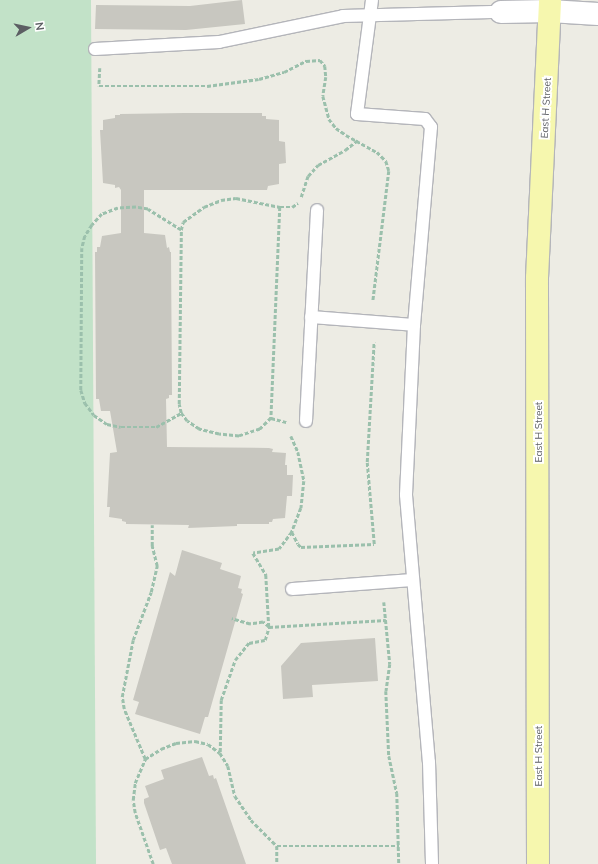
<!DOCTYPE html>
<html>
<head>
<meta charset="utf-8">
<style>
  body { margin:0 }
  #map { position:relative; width:598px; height:864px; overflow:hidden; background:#edece4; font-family:Mulish,sans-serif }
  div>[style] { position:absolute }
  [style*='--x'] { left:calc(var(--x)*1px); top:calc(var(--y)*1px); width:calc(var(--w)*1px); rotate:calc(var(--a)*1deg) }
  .green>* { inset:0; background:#c2e2c8 }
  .building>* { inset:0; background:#c8c7c0 }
  .path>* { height:2.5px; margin-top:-1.25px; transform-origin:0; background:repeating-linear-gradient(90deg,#9bc0ac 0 4px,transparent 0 6px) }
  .roads { filter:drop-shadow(1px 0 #b4b5ba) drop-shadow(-1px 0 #b4b5ba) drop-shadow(0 1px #b4b5ba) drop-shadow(0 -1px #b4b5ba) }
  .lane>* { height:12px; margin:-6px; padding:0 6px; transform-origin:6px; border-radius:6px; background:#fff }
  .street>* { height:22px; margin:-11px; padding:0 11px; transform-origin:11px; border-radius:11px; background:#fff }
  .secondary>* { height:22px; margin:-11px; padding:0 11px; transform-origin:11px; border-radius:11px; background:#fff }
  .primary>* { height:22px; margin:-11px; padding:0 11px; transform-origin:11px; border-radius:11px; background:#f6f7ae }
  span { translate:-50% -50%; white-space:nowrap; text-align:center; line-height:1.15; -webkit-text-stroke:4px #fff; paint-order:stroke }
  .street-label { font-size:10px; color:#5c5e63 }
  .north { position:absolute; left:8px; top:8px; width:40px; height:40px; -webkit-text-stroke:3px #fff; paint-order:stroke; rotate:81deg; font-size:11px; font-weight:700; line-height:16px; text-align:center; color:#5c5e63 }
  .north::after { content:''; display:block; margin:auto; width:14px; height:18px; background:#5c5e63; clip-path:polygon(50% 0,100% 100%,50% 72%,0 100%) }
</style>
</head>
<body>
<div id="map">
  <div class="green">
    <div style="clip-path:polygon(0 0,91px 0,96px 864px,0 864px)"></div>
  </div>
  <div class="building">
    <div style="clip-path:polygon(242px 0,245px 24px,186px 30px,95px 29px,96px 5px,190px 6px)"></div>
    <div style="clip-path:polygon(184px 113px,262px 113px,262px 116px,266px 116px,266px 119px,279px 120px,279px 141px,285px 142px,286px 163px,279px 164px,279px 184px,268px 186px,267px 190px,144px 190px,144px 233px,165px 235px,167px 248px,169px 247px,170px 252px,171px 252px,172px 395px,169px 395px,169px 398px,166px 399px,167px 447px,269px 448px,273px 449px,272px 452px,286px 453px,285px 465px,287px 465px,287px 475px,293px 475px,292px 496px,287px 496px,285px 518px,273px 519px,272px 522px,269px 522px,269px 524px,237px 524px,237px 526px,188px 528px,189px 525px,126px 524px,126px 522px,122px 521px,122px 519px,109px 517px,110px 507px,107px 507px,110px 453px,117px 452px,110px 411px,101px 411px,99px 399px,96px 399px,95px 252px,97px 252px,97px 247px,100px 247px,102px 236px,121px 233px,121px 190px,119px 187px,115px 188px,115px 185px,103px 183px,100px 130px,103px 130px,103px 120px,115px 118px,115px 115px,120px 115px,120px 114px)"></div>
    <div style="clip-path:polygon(182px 550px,222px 563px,220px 569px,241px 576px,238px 588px,242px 589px,241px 593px,243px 594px,208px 717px,205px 717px,200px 734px,135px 714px,139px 702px,133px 700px,170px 572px,175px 576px)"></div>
    <div style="clip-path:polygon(375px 638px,378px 681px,312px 685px,313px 697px,283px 699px,281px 666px,301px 643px)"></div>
    <div style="clip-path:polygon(202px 757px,209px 776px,213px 775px,214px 779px,216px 778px,246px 864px,172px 864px,166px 848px,160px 850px,144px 803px,144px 799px,149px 797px,145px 786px,164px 779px,161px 770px)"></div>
  </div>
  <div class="path">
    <div style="--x:100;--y:68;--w:18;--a:93"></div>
    <div style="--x:99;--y:86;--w:108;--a:0"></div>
    <div style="--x:207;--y:86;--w:52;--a:-7.7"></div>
    <div style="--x:259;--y:79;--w:26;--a:-16"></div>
    <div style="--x:284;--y:72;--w:25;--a:-27"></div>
    <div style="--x:306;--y:61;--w:14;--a:-4"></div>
    <div style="--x:320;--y:60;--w:8;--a:50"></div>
    <div style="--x:325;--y:66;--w:11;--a:85"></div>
    <div style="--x:326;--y:77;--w:19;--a:99"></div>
    <div style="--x:323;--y:96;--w:24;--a:75"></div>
    <div style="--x:329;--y:119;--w:11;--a:52"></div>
    <div style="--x:336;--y:128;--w:12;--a:35"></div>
    <div style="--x:346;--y:135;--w:35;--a:29"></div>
    <div style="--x:377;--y:152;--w:13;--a:45"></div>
    <div style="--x:386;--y:161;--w:10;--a:73"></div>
    <div style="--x:389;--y:171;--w:131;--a:97"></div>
    <div style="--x:301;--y:197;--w:22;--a:-72"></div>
    <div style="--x:308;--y:176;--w:15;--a:-48"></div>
    <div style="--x:318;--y:165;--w:31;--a:-29"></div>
    <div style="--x:345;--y:150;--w:16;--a:-38"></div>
    <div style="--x:280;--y:207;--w:211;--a:92.4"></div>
    <div style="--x:271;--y:418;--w:16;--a:135"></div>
    <div style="--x:260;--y:429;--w:22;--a:162"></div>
    <div style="--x:239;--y:436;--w:20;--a:-174"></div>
    <div style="--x:219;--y:434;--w:21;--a:-166"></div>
    <div style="--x:199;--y:429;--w:14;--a:-146"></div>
    <div style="--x:187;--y:421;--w:10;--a:-127"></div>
    <div style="--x:181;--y:413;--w:9;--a:-103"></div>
    <div style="--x:179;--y:404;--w:174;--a:-89.3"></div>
    <div style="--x:181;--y:230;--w:8;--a:-76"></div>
    <div style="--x:183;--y:222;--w:26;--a:-36"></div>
    <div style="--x:204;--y:207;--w:18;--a:-22"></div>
    <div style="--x:221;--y:200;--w:15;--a:-8"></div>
    <div style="--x:236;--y:198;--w:45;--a:11.6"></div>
    <div style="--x:280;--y:207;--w:12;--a:0"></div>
    <div style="--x:292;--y:207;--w:7;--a:-34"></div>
    <div style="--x:181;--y:230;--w:39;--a:-148"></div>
    <div style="--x:148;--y:209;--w:12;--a:-171"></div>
    <div style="--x:136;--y:207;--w:18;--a:177"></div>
    <div style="--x:118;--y:208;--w:17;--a:159"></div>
    <div style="--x:102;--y:214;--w:15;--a:132"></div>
    <div style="--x:92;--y:225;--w:13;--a:122"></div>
    <div style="--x:85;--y:236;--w:12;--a:104"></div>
    <div style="--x:82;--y:248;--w:142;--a:90.4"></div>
    <div style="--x:81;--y:390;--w:14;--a:73"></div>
    <div style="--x:85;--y:403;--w:15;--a:53"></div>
    <div style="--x:94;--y:415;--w:16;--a:35"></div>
    <div style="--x:107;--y:424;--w:14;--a:12"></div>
    <div style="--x:121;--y:427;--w:35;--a:0"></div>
    <div style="--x:156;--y:427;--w:29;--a:-29"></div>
    <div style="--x:271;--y:418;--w:16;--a:15"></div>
    <div style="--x:291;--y:436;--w:17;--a:66"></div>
    <div style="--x:298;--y:452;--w:30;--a:78"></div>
    <div style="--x:304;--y:481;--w:27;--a:96"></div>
    <div style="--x:301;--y:508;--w:26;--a:111"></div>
    <div style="--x:292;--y:532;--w:21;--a:127"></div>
    <div style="--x:279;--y:549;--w:26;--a:171"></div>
    <div style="--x:253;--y:553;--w:26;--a:59"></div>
    <div style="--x:266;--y:575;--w:52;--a:86.7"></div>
    <div style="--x:269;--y:627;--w:117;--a:-3.4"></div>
    <div style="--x:292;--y:532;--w:13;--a:63"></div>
    <div style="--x:298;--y:544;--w:4;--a:45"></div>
    <div style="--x:301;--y:547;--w:73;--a:-2.4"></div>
    <div style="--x:374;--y:544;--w:82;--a:-94.9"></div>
    <div style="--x:367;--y:462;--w:120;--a:-86.7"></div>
    <div style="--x:384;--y:602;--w:62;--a:84.5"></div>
    <div style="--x:390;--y:664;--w:27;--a:98"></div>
    <div style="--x:386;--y:691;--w:65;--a:87.4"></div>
    <div style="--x:389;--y:756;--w:38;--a:78"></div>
    <div style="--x:397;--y:793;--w:71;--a:88.4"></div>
    <div style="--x:220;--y:752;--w:52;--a:-88.9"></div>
    <div style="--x:221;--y:700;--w:42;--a:-70.7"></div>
    <div style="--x:235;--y:660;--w:22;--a:-51"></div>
    <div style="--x:249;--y:643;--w:16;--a:-11"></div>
    <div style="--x:265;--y:640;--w:14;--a:-73"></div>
    <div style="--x:269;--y:627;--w:8;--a:-140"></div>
    <div style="--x:263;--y:622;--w:13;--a:171"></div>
    <div style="--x:250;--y:624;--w:19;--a:-164"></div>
    <div style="--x:145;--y:759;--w:54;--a:-112.8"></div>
    <div style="--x:124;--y:709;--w:12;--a:-99"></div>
    <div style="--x:122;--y:697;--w:58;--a:-79.1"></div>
    <div style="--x:133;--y:640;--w:51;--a:-69.4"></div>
    <div style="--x:151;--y:592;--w:27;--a:-77"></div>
    <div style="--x:157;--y:566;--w:21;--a:-104"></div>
    <div style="--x:152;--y:546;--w:21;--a:-90"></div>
    <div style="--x:277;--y:846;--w:18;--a:90"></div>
    <div style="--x:153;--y:864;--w:54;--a:-109.4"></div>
    <div style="--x:135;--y:813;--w:13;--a:-99"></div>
    <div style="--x:133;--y:800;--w:17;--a:-83"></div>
    <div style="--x:135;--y:783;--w:26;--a:-67"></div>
    <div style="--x:145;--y:759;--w:19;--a:-32"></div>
    <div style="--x:161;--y:749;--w:16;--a:-22"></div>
    <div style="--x:176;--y:743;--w:19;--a:-6"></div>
    <div style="--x:195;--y:741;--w:13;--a:13"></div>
    <div style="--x:208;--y:744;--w:15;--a:37"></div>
    <div style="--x:220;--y:753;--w:15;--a:58"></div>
    <div style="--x:228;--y:766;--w:31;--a:77"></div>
    <div style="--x:235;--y:796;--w:29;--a:56"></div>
    <div style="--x:251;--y:820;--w:37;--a:45"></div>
    <div style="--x:277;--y:846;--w:122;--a:0"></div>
  </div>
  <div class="roads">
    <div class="lane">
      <div style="--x:372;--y:0;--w:115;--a:97.5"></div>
      <div style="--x:357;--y:114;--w:68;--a:4.2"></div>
      <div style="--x:425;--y:119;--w:10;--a:53"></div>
      <div style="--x:431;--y:127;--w:199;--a:94.9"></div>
      <div style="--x:414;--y:325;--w:170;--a:92.7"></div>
      <div style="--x:406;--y:495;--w:268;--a:85.1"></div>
      <div style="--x:429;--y:762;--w:102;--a:88.3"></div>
      <div style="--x:95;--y:49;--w:124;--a:-3.2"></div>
      <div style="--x:219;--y:42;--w:127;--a:-11.8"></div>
      <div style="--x:343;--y:16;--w:158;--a:-1.5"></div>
      <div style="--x:311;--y:317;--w:103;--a:4.4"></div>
      <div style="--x:306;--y:421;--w:211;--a:-87"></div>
      <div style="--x:292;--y:589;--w:121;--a:-4.3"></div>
    </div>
    <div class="street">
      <div style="--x:501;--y:12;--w:49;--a:-1.2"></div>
    </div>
    <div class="secondary">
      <div style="--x:550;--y:11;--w:48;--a:3.6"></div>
    </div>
    <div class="primary">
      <div style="--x:538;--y:864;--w:586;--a:-90.1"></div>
      <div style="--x:537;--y:278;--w:278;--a:-87.3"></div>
    </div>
  </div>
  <div class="street-label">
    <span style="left:546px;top:108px;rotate:-87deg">East H Street</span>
    <span style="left:539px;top:432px;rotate:-90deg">East H Street</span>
    <span style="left:539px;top:756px;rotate:-90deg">East H Street</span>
  </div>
  <div class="north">N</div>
</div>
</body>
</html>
